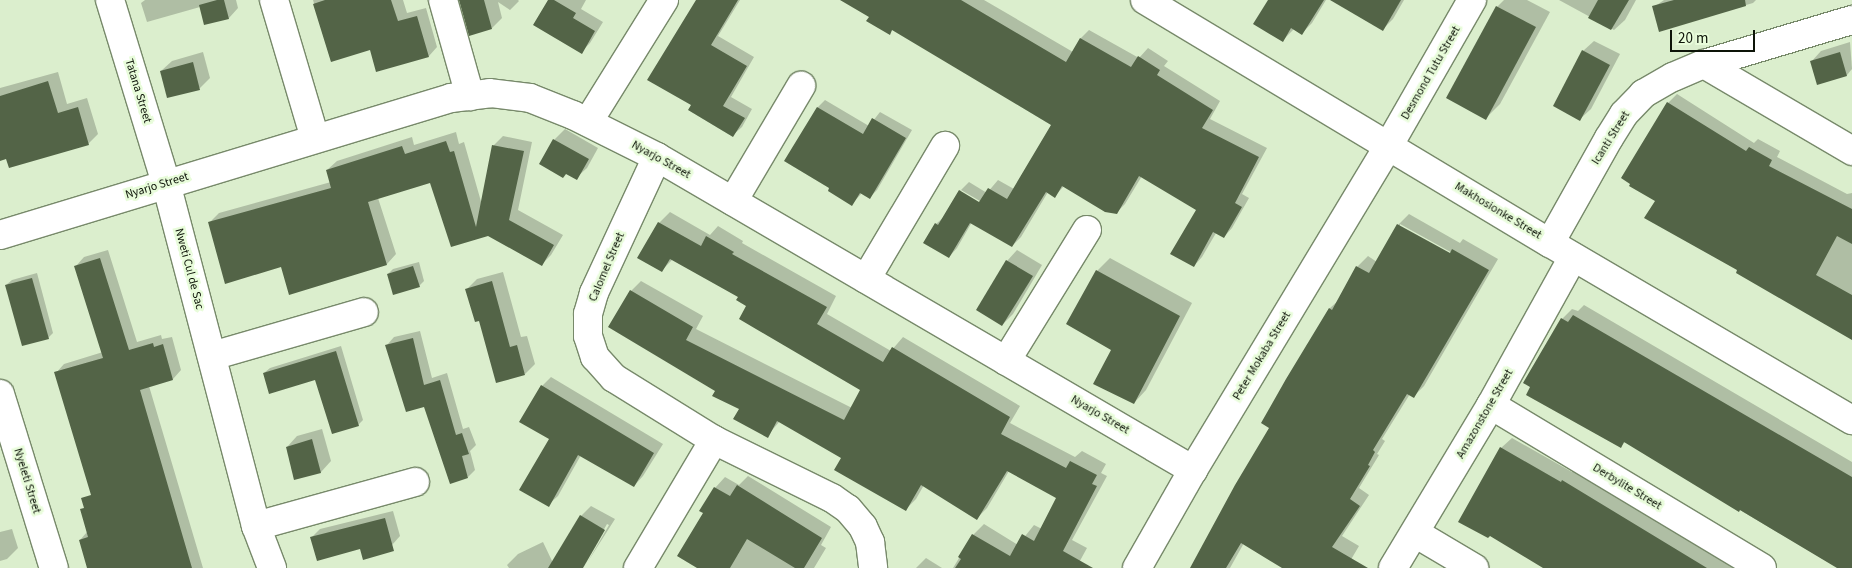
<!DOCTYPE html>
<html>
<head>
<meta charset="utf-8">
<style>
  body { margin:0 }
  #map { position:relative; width:1852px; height:568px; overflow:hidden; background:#dbeecd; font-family:"Source Sans 3",sans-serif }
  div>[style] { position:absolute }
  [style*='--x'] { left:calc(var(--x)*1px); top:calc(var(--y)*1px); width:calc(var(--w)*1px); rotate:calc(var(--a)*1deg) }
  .shadow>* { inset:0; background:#0003 }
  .building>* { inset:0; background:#536447 }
  .roads { filter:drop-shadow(1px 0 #77896a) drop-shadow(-1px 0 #77896a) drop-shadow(0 1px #77896a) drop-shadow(0 -1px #77896a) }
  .minor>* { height:28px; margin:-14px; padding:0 14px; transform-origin:14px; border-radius:14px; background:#fff }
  span { translate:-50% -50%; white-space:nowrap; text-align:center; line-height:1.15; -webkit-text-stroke:5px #e8fcda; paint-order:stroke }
  .street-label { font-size:12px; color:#0d1408 }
  .scale { position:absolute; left:1670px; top:30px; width:85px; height:22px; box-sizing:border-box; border:2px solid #0d1408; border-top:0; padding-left:6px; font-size:15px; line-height:18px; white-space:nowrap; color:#0d1408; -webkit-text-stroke:4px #e8fcda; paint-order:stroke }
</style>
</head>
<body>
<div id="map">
  <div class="shadow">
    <div style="clip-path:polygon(145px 0,236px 0,238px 8px,229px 18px,200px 7px,147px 22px,141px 3px)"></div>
    <div style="clip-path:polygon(313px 0,403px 0,407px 13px,426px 8px,437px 47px,429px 56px,371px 49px,331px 61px)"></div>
    <div style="clip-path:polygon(463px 0,518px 0,519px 1px,510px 10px,498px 2px,502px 18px,492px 28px)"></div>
    <div style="clip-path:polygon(550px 0,586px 0,581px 9px,603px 22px,590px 43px,581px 52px)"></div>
    <div style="clip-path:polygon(698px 0,740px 0,718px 36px,754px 57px,731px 97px,752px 109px,742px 127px,733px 135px,692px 105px)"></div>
    <div style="clip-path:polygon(842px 0,984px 0,1073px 52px,1081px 38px,1089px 30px,1139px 58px,1148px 48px,1168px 61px,1164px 66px,1220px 101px,1210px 119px,1267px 148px,1242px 194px,1249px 198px,1232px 228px,1224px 237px,1216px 233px,1202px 257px,1194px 266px,1198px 210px,1142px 176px,1125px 204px,1116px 213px,1064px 186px,1055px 196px,1048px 192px,1021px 237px,1012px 246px,972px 222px,957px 248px,949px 257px,936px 224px,945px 216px,961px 190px,961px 193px,984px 206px,985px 204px,961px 190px,969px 182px,987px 193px,998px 180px,1014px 189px,1052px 124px,893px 29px,889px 33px,870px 16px)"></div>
    <div style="clip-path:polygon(1270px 0,1326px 0,1312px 23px,1301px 34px,1294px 29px,1283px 40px)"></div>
    <div style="clip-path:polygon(1351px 0,1404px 0,1393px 19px,1383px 29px)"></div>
    <div style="clip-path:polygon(1504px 0,1527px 0,1550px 12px,1500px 104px,1486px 118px,1497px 7px)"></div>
    <div style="clip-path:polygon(1559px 0,1636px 0,1625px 20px,1614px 30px)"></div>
    <div style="clip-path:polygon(1664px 0,1756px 0,1753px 3px,1660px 30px,1654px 7px)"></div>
    <div style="clip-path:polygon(1594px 41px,1620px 54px,1591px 109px,1580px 119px,1583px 51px)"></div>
    <div style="clip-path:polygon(1850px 42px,1852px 69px,1847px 75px,1818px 84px,1811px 62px,1821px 51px)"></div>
    <div style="clip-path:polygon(203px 52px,210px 78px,200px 88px,161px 71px,172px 61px)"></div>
    <div style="clip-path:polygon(58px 72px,67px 104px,87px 98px,98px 134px,88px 144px,0 160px,0 88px)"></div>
    <div style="clip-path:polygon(1677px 94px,1754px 143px,1758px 139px,1780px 151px,1777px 157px,1847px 194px,1852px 193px,1852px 339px,1739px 270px,1656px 200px,1668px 103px)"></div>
    <div style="clip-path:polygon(825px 100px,869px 126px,880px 112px,912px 130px,877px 190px,870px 197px,862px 193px,852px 204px,831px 188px,786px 161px,818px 107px)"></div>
    <div style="clip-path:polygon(565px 129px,598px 148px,587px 168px,576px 178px,554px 140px)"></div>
    <div style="clip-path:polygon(456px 132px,459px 144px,464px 142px,482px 205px,494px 145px,503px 136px,532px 142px,518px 210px,563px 235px,551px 255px,542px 264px,488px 234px,452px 246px,431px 182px,378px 198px,396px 254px,387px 264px,281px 266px,210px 222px,219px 213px,331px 182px,327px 170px,337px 161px,412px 137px,414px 145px)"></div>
    <div style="clip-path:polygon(670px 212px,710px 235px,718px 226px,743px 241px,742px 243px,836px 296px,827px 314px,891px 351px,903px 337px,1020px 406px,1010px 423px,1075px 457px,1082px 451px,1106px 464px,1101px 473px,1107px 476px,1072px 540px,1087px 548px,1076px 568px,953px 568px,973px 535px,984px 524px,1018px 545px,1034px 525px,1042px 529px,1058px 498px,1009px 471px,987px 508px,977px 518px,924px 485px,916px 499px,906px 509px,843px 457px,780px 421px,767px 436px,740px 409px,717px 391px,631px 291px,641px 281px,703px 316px,696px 329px,852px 408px,862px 390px,748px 306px,739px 297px,673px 259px,662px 270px,639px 257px,659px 223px)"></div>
    <div style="clip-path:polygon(evenodd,1409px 214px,1460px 243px,1463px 239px,1498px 259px,1424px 386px,1413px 397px,1410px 394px,1382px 439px,1385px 441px,1377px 454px,1379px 455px,1359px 488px,1369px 495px,1342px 536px,1359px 546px,1346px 568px,1284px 568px,1244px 543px,1230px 568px,1191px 568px,1271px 427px,1263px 422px,1330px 308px,1340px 299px,1357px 267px,1368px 256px,1377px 262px,1398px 225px,1409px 214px,1400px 224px,1456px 255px,1454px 257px,1400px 227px,1400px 224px)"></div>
    <div style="clip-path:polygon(108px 250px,137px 342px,161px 335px,162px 339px,172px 337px,181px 370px,173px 379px,149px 386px,203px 568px,88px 568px,80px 540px,116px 499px,56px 373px,64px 364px,103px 352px,76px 266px,84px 257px)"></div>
    <div style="clip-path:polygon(1017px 250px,1042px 265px,1013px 314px,1002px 325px,1007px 261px)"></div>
    <div style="clip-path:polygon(1110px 258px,1192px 303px,1146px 390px,1134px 403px,1112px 349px,1097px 271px)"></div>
    <div style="clip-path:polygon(419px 262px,424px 281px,419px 286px,388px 274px,393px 269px)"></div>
    <div style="clip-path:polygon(503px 272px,521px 337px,527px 336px,535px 364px,525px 374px,480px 320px,467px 289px,477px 279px)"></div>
    <div style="clip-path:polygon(37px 273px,53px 333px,48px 338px,6px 285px,12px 280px)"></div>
    <div style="clip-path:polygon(1584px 305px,1852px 462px,1852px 568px,1838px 568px,1625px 442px,1621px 446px,1562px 319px,1572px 309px,1578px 311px)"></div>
    <div style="clip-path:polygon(420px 331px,432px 378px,447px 373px,463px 429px,469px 427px,476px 445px,470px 451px,475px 470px,468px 477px,387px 345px,394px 337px)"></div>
    <div style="clip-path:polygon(341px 346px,363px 420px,358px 425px,315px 378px,264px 373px,270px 368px)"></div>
    <div style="clip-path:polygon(551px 377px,663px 444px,643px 476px,634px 486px,581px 455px,558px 496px,548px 505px,550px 439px,542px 386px)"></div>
    <div style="clip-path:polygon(322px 429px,331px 461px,321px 472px,295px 479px,287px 447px,297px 436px)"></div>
    <div style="clip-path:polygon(1512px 438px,1572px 472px,1573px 470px,1737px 568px,1547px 568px,1490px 535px,1501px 448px)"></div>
    <div style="clip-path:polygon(748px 476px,831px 527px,821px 545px,826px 548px,814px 568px,699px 568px,705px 512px,715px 488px,725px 477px,739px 485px)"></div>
    <div style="clip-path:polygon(591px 506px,615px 519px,587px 563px,609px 525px,607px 524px,582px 568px,509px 568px,507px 565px,518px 554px,543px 542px,553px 563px,581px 516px)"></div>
    <div style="clip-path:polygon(393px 511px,400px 536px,392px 545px,361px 548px,312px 537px,320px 529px)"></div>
    <div style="clip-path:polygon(12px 529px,18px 548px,7px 559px,0 561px,0 532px)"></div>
    <div style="clip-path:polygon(926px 558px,942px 568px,916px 568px)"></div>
  </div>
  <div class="building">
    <div style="clip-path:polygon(217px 0,224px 0,229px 19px,204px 25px,199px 5px)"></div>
    <div style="clip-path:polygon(325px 0,391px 0,398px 21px,417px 16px,429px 57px,376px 72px,370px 50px,331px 62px,313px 4px)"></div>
    <div style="clip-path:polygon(459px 0,484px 0,492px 29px,469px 36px)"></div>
    <div style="clip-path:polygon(548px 0,554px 0,576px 13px,573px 18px,595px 31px,582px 54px,533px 25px)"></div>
    <div style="clip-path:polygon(696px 0,738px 0,711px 45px,747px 66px,723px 106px,745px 118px,733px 137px,688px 110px,691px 105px,647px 80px)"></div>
    <div style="clip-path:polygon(840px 0,961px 0,1066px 62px,1080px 38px,1131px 67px,1138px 56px,1160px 70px,1157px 75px,1213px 110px,1202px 128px,1259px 157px,1235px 203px,1242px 207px,1224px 238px,1213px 232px,1194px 267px,1170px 254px,1196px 210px,1139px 176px,1117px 214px,1105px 212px,1062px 186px,1055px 198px,1046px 192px,1012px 247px,970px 223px,949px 258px,923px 243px,935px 223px,938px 225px,959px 190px,979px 202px,988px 188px,1007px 199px,1051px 125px,892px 30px,890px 35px,866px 21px,869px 17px)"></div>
    <div style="clip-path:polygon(1268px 0,1324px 0,1302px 35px,1291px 28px,1283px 42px,1253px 24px)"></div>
    <div style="clip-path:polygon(1330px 0,1401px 0,1383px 31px)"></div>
    <div style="clip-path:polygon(1598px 0,1629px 0,1611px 30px,1588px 18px)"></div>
    <div style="clip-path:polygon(1674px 0,1745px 0,1746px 6px,1659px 32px,1652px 6px)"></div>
    <div style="clip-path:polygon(1496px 6px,1536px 27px,1486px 120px,1446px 98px)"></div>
    <div style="clip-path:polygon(1582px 50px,1610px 65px,1580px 121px,1553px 106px)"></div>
    <div style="clip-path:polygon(1840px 52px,1847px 76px,1817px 85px,1810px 61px)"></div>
    <div style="clip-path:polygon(193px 62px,200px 90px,167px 98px,160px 71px)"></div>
    <div style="clip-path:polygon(48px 81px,58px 113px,78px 107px,89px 145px,9px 168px,6px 159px,0 161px,0 96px)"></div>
    <div style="clip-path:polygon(1667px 102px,1746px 151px,1749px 147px,1772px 160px,1769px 166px,1852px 209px,1852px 244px,1837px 236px,1816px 275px,1852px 295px,1852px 340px,1736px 273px,1737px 270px,1644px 218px,1655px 201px,1629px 186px,1630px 184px,1621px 178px)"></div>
    <div style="clip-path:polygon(817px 107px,863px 134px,872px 118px,906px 138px,870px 199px,860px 193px,852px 206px,828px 191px,829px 188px,784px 161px)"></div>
    <div style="clip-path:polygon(553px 139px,589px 159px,577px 180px,566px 174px,563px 178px,539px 164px)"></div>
    <div style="clip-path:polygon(446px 141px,450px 152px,454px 151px,476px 227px,492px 145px,524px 151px,509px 220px,554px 245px,542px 266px,488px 236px,451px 247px,430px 183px,368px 202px,387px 265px,289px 295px,281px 267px,225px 284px,208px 222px,331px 188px,326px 170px,402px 146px,405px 154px)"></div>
    <div style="clip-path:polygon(658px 222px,701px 246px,706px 236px,734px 252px,732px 254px,827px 307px,817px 324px,883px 362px,892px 347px,1010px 417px,1001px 434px,1066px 468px,1070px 461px,1097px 475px,1092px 484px,1097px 486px,1063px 551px,1093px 568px,955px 568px,961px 559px,958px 557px,972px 534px,1010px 556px,1022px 534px,1034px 541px,1056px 498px,1007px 471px,977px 520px,921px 485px,906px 511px,834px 470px,841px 458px,777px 421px,768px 438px,733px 419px,739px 409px,712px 396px,715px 391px,608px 327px,630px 290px,693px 327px,686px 340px,844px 420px,860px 390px,739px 319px,746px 306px,736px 300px,738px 297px,670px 259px,662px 272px,637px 258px)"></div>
    <div style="clip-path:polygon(1397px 224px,1450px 253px,1452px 249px,1489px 270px,1414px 398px,1407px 394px,1373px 450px,1375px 452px,1368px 465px,1370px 466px,1350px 499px,1360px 506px,1332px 547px,1368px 568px,1282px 568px,1241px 543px,1226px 568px,1190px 568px,1235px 485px,1269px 428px,1261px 423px,1286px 379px,1329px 308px,1332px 310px,1356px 266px,1369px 273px)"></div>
    <div style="clip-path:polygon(100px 258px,129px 350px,153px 343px,154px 347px,163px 344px,173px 380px,140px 390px,192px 568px,87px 568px,79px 540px,88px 537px,80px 509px,84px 508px,81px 498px,91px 495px,54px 372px,103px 358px,74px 266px)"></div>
    <div style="clip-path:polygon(1006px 260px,1033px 276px,1002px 326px,976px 310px)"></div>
    <div style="clip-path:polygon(413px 266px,420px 287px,393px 295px,387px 274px)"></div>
    <div style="clip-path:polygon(1096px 270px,1180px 316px,1134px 404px,1093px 384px,1111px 350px,1066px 324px)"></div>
    <div style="clip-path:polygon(32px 278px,49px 339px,22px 346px,5px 285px)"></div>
    <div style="clip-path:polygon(492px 281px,510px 347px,517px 345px,525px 375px,496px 383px,479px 321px,475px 322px,465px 289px)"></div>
    <div style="clip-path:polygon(1573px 315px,1852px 477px,1852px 568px,1837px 568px,1740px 510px,1739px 512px,1624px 442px,1621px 448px,1526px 395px,1530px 387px,1523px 383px,1561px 318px,1568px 322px)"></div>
    <div style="clip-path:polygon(413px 338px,424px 385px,440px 380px,456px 435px,462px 433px,469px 454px,462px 456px,468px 478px,450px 484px,424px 407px,406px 412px,385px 345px)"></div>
    <div style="clip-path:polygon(336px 351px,359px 426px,332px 434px,315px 380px,269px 394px,263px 373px)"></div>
    <div style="clip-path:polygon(541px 385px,654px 453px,634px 487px,578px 455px,549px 507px,519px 490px,549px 439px,519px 422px)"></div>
    <div style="clip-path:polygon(312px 439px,321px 473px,294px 480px,286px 447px)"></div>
    <div style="clip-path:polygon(1500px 447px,1561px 482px,1562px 480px,1707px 568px,1543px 568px,1490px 536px,1488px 538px,1458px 522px)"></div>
    <div style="clip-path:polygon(737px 485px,822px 538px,804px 568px,795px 568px,747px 539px,730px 568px,697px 568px,677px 556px,703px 513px,699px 511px,714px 487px,730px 496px)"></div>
    <div style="clip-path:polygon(580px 515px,605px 530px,583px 568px,548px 568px)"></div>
    <div style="clip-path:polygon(385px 518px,394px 551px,363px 560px,360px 549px,317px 561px,310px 537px)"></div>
  </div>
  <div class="roads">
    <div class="minor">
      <div style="--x:110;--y:0;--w:191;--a:73"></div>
      <div style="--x:166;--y:183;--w:355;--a:75.3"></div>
      <div style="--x:256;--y:526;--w:45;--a:69.1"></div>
      <div style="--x:274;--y:0;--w:144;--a:73.5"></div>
      <div style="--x:443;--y:0;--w:100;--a:74.3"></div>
      <div style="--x:1145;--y:0;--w:472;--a:31"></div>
      <div style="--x:1550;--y:243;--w:350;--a:30.4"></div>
      <div style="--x:1704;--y:64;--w:172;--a:30.4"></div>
      <div style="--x:588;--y:122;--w:144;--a:-58.1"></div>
      <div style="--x:657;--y:157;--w:150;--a:114.9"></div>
      <div style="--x:594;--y:293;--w:22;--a:106"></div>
      <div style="--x:588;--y:314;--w:22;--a:90"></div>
      <div style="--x:588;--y:336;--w:22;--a:72"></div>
      <div style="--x:595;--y:357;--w:28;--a:48"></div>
      <div style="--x:614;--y:378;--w:118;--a:31.8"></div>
      <div style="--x:714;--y:440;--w:131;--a:26.2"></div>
      <div style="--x:832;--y:498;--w:19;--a:35"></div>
      <div style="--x:848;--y:509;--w:23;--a:50"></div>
      <div style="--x:863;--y:527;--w:17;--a:65"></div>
      <div style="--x:870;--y:542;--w:26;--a:83"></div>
      <div style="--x:733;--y:201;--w:134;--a:-59.4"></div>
      <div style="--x:0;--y:235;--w:471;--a:-16.9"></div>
      <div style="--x:451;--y:98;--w:39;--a:-7"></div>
      <div style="--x:490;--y:93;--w:40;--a:7.1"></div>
      <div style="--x:530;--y:98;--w:46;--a:21.6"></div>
      <div style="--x:573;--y:115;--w:94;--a:26.6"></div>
      <div style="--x:657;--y:157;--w:621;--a:30.28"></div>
      <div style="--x:1550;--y:243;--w:120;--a:-60.7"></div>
      <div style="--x:1609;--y:138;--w:28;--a:-58"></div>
      <div style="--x:1624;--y:114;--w:28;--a:-46"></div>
      <div style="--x:1643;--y:94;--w:34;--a:-30"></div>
      <div style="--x:1673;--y:77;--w:34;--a:-23"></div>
      <div style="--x:1704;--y:64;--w:154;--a:-16.6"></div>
      <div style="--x:866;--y:279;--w:155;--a:-59.3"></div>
      <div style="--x:212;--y:356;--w:158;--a:-16.1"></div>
      <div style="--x:1006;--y:361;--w:154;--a:-58.3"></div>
      <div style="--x:0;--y:394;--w:182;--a:72.8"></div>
      <div style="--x:1491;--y:405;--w:316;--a:31"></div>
      <div style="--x:256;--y:526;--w:165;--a:-15.5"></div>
      <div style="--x:1415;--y:533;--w:69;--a:30.7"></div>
      <div style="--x:638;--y:568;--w:149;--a:-59.3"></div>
      <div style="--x:1137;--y:568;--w:113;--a:-60.3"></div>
      <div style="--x:1193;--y:470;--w:380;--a:-58.9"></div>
      <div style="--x:1389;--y:145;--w:167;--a:-60.2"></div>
      <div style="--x:1393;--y:568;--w:190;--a:-59"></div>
      <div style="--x:1491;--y:405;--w:169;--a:-61"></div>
    </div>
  </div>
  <div class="street-label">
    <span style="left:1431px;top:73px;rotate:-60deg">Desmond Tutu Street</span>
    <span style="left:138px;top:91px;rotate:73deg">Tatana Street</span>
    <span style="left:1611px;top:138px;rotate:-58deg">Icanti Street</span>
    <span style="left:661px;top:160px;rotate:29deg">Nyarjo Street</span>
    <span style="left:157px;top:186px;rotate:-17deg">Nyarjo Street</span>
    <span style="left:1498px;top:211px;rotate:31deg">Makhosionke Street</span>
    <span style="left:607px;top:267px;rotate:-67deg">Calomel Street</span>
    <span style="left:189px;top:269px;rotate:75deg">Nweti Cul de Sac</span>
    <span style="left:1262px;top:356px;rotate:-59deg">Peter Mokaba Street</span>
    <span style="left:1485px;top:414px;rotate:-60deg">Amazonstone Street</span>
    <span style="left:1100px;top:415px;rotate:30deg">Nyarjo Street</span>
    <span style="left:27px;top:481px;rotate:73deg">Nyeleti Street</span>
    <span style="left:1627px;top:487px;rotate:31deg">Derbylite Street</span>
  </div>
  <div class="scale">20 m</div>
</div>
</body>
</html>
